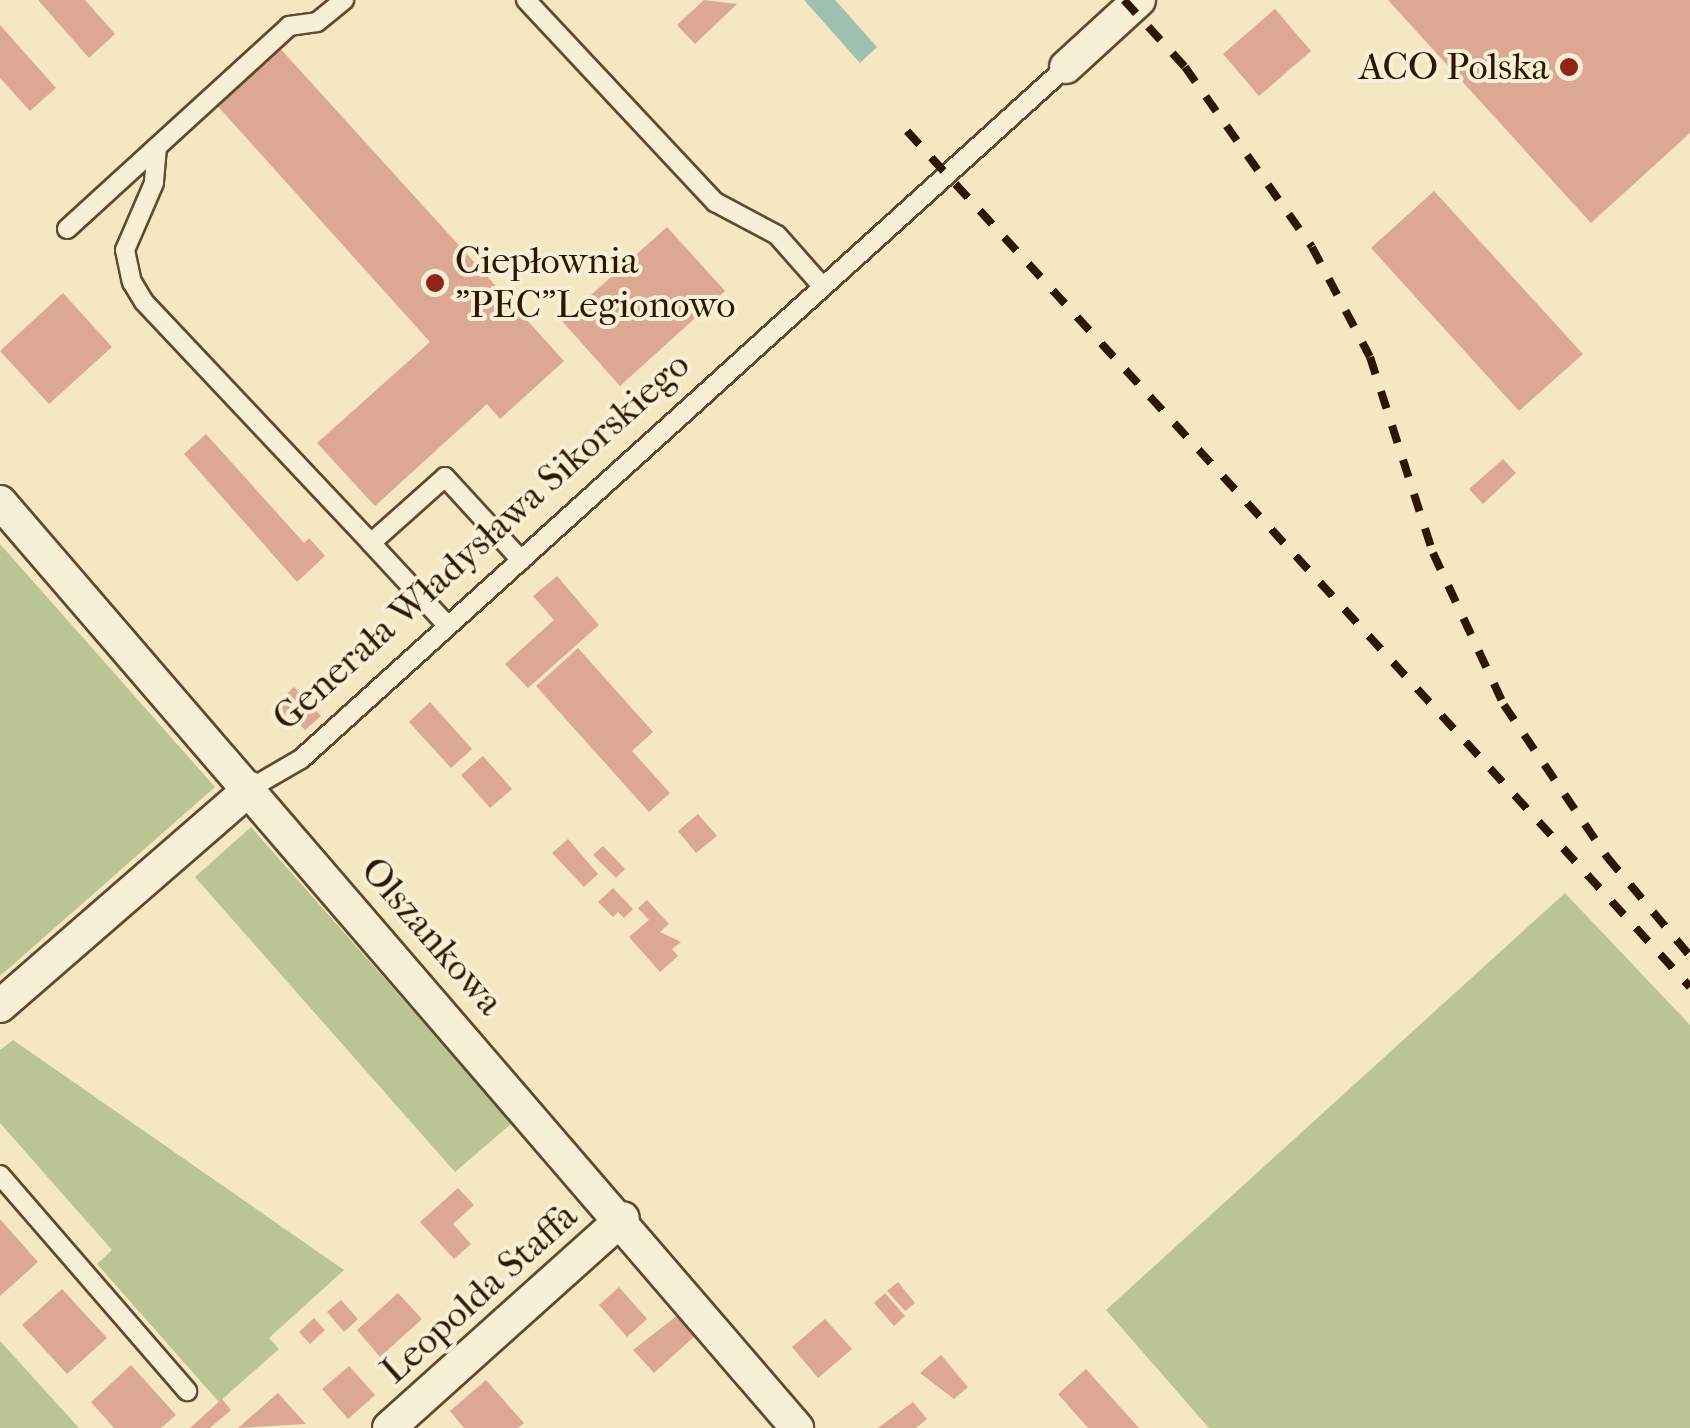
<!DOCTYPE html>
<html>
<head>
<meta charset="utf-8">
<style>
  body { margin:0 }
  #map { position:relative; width:1690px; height:1428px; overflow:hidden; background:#f5e7c1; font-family:"IM FELL French Canon",serif }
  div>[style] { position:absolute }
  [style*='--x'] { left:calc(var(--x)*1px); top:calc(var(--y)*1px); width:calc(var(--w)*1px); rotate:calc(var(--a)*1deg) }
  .green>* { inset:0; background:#bac594 }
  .water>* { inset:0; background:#9dc0af }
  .building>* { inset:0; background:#dca893 }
  .roads { filter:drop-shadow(2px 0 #604a30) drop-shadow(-2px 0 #604a30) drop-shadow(0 2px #604a30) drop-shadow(0 -2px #604a30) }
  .lane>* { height:18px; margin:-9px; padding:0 9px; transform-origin:9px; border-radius:9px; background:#f8efd7 }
  .street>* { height:32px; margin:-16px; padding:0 16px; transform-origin:16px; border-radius:16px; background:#f8efd7 }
  .rail>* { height:8px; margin-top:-4px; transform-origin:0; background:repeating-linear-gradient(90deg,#2e1600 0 18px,transparent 0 36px) }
  .dots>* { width:28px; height:28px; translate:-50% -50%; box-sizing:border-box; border:5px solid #f8efd7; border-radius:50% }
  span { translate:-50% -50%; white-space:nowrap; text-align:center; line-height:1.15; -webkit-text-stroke:8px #f8efd7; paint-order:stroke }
  .poi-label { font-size:38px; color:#2e1600 }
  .right { translate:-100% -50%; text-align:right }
  .left { translate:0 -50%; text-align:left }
  .street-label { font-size:38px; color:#2e1600 }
</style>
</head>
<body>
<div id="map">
  <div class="green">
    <div style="clip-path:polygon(0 544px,215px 787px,0 976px)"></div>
    <div style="clip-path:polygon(251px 827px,512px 1123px,455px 1172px,195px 877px)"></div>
    <div style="clip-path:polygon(1565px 893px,1690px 1025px,1690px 1428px,1209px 1428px,1106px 1310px)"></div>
    <div style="clip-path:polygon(13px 1040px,344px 1270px,269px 1338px,279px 1349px,219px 1402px,97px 1264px,112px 1250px,0 1123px,0 1050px)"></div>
    <div style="clip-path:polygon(0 1341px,79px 1428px,0 1428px)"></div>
  </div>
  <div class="water">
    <div style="clip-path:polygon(804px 0,835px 0,877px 47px,860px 63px)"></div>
  </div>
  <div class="building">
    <div style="clip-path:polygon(38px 0,85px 0,115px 34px,89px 58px)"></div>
    <div style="clip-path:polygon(704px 0,737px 4px,695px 44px,677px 25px)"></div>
    <div style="clip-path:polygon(1388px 0,1690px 0,1690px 133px,1591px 223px)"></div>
    <div style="clip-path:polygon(1275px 9px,1311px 51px,1259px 96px,1223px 54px)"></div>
    <div style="clip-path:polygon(0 25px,56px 88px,30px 111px,0 78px)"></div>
    <div style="clip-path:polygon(277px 45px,564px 361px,500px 419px,487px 404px,375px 506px,317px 443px,430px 342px,214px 102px)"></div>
    <div style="clip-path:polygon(1434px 191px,1583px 354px,1519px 411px,1371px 248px)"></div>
    <div style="clip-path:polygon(667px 227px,725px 291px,620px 386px,562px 321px)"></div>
    <div style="clip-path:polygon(63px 293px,112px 347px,49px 404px,0 351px)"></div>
    <div style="clip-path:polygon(206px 434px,304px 543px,309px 538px,325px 556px,297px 582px,184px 454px)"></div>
    <div style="clip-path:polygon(1503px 459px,1516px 473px,1483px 504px,1469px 489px)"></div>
    <div style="clip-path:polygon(557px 576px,599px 625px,528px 688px,505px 664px,554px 620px,533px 596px)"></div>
    <div style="clip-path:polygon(578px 648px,653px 732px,632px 751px,670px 793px,649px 812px,536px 686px)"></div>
    <div style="clip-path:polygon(294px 687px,321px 716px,305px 730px,289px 713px,282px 719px,272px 708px)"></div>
    <div style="clip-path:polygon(430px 702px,472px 749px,451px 768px,409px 722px)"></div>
    <div style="clip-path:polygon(483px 756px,512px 789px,490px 808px,461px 775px)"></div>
    <div style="clip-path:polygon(698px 814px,717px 836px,696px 853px,678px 831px)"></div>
    <div style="clip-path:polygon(568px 839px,598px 874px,584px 887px,552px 853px)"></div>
    <div style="clip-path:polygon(603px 846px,625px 869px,616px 878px,593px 855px)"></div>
    <div style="clip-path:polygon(613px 888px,633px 909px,624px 918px,618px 912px,613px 917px,598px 902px)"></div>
    <div style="clip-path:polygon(647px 900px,669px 924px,660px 932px,681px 942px,672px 949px,678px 956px,660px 972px,629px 937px,649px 920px,638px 908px)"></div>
    <div style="clip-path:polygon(458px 1188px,474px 1205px,453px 1224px,471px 1244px,454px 1259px,420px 1222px)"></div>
    <div style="clip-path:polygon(0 1219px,38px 1262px,0 1296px)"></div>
    <div style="clip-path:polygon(898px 1282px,915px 1303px,905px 1311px,887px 1291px)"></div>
    <div style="clip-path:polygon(619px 1287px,647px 1319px,627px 1337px,599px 1305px)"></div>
    <div style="clip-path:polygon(62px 1289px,107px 1338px,67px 1374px,22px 1325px)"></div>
    <div style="clip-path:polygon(398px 1293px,422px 1319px,380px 1357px,357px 1330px)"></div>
    <div style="clip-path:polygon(885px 1293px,905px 1316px,894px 1326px,874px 1303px)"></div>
    <div style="clip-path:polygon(341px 1300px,358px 1319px,344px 1332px,327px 1312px)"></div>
    <div style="clip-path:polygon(678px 1315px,696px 1335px,654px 1373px,633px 1350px)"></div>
    <div style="clip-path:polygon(314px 1318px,325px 1330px,310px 1344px,299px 1332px)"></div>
    <div style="clip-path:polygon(825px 1319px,852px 1349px,818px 1378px,792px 1347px)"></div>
    <div style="clip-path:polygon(941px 1355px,968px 1387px,954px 1399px,920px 1373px)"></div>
    <div style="clip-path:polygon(131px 1365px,176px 1415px,161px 1428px,114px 1428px,91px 1402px)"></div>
    <div style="clip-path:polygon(349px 1366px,375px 1395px,348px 1419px,322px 1389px)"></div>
    <div style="clip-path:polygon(1086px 1369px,1139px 1428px,1088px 1428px,1058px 1394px)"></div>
    <div style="clip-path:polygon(486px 1380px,524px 1423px,518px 1428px,464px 1428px,450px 1411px)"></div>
    <div style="clip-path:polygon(278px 1393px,306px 1424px,238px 1428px)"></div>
    <div style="clip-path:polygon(222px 1399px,231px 1410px,210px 1428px,190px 1428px)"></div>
    <div style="clip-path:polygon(913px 1402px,927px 1419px,916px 1428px,878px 1428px)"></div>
  </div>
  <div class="roads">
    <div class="lane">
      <div style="--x:526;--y:0;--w:277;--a:46.9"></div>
      <div style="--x:715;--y:202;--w:70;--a:28"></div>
      <div style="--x:777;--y:235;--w:69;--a:48.5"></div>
      <div style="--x:157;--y:147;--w:36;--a:95"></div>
      <div style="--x:154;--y:183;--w:73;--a:113.4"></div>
      <div style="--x:125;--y:250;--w:33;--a:78"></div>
      <div style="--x:132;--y:282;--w:23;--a:59"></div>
      <div style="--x:144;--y:302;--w:331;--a:46.7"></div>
      <div style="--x:67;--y:229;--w:301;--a:-42.4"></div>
      <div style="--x:289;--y:26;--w:28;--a:-8"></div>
      <div style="--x:317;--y:22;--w:35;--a:-39"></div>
      <div style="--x:448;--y:626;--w:113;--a:-132.9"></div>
      <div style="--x:371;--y:543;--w:99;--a:-41.7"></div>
      <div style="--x:445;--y:477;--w:113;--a:47.5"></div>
      <div style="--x:251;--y:788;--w:58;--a:-30.1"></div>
      <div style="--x:301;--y:759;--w:1032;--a:-42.13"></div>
      <div style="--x:0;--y:1175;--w:286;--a:49.1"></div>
    </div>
    <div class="street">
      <div style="--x:1066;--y:67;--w:99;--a:-42.5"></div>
      <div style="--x:0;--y:502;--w:1222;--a:49.28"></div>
      <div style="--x:0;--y:1006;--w:332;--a:-41"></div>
      <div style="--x:389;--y:1428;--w:314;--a:-41.9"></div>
    </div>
  </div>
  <div class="rail">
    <div style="--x:1124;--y:0;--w:91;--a:47.7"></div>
    <div style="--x:1185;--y:67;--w:220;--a:54.8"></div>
    <div style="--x:1312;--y:247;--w:124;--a:62.2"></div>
    <div style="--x:1370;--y:357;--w:206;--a:72.2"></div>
    <div style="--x:1433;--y:553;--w:168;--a:65"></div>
    <div style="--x:1504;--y:705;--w:184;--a:55.9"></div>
    <div style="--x:1607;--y:857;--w:129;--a:50"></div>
    <div style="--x:907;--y:131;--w:1160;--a:47.55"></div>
  </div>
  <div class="dots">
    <div style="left:1569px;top:67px;background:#8f2418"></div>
    <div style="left:435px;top:283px;background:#8f2418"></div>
  </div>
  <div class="poi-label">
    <span class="right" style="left:1549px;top:67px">ACO Polska</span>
    <span class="left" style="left:455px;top:283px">Ciepłownia<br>"PEC"Legionowo</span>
  </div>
  <div class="street-label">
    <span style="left:481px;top:541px;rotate:-42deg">Generała Władysława Sikorskiego</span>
    <span style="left:432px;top:936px;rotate:49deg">Olszankowa</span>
    <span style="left:479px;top:1293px;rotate:-42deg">Leopolda Staffa</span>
  </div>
</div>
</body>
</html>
